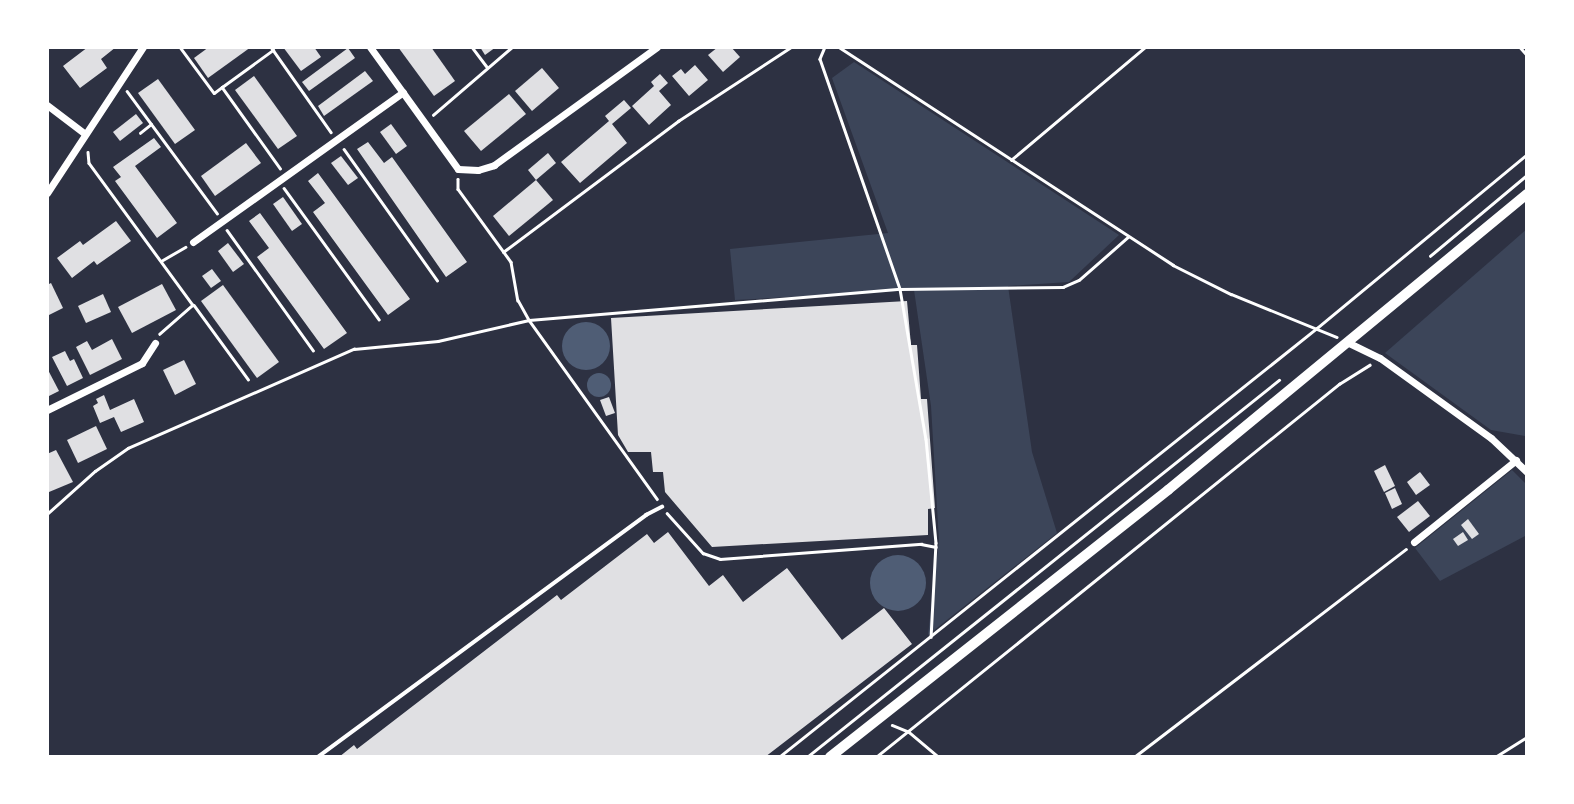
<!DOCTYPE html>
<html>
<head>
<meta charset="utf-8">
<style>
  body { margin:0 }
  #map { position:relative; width:1574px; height:804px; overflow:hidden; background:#2d3142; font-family:"Asap Condensed",sans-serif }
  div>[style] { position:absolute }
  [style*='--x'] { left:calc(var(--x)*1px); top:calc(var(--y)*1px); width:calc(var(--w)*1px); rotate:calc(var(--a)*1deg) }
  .green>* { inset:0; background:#3c4559 }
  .water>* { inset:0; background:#4f5d75 }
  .round { border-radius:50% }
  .building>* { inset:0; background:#e0e0e3 }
  .path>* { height:2.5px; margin:-1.25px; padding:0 1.25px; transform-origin:1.25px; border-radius:1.25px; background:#fff }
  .service>* { height:3.5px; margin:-1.75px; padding:0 1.75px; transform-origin:1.75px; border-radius:1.75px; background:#fff }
  .minor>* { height:7px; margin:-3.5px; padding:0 3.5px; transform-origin:3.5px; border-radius:3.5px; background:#fff }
  .secondary>* { height:10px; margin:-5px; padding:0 5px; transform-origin:5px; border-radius:5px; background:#fff }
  span { translate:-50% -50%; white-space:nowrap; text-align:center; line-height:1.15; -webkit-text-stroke:5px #fff; paint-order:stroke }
  .frame { position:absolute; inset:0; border:49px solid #fff; pointer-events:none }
</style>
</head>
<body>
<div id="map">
  <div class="green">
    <div style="clip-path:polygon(854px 62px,1119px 235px,1069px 282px,1008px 286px,1032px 452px,1057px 533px,928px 635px,939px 541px,931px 406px,914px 290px,735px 300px,730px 249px,888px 233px,832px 78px)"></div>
    <div style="clip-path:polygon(1527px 229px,1527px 434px,1525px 436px,1491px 430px,1385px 353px)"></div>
    <div style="clip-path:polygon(1512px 470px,1527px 485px,1527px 535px,1440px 581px,1415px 548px)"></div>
  </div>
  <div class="water">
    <div class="round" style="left:562px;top:322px;width:48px;height:48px"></div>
    <div class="round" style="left:587px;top:373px;width:24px;height:24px"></div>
    <div class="round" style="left:870px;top:555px;width:56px;height:56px"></div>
  </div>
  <div class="building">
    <div style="clip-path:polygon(88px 47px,116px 47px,101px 59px,107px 68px,80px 88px,63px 66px)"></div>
    <div style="clip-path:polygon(209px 47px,251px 47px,208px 78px,194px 58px)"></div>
    <div style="clip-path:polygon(283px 47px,314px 47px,321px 57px,301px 71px)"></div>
    <div style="clip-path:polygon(398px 47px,431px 47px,455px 81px,434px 96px)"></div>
    <div style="clip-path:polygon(480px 47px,496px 47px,485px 55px)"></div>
    <div style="clip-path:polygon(718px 47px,731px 47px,740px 57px,723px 72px,708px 55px)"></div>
    <div style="clip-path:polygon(348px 48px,355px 58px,309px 91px,302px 82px)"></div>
    <div style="clip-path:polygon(695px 65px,708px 80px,689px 96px,672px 76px,681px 69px,685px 74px)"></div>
    <div style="clip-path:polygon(542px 68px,559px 88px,532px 111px,515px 91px)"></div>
    <div style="clip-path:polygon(365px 71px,373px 81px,324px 116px,318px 106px)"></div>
    <div style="clip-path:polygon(660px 74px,668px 83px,659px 91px,671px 105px,649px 125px,632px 106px,654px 86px,651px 82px)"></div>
    <div style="clip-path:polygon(254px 76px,297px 136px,278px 149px,235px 90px)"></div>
    <div style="clip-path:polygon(158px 79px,195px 130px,175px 144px,138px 93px)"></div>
    <div style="clip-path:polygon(509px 94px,526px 114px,481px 151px,464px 131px)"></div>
    <div style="clip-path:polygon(624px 100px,631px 108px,612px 124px,627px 143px,580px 183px,561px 162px,609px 121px,605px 116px)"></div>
    <div style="clip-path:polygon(136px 114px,143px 123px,120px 141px,113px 132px)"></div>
    <div style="clip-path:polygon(391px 124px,407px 146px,396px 154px,380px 132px)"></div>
    <div style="clip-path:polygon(154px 138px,161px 147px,135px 166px,177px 223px,157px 238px,115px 181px,121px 177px,113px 167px)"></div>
    <div style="clip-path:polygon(368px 142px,384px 163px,392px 157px,467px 262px,446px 277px,357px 149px)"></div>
    <div style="clip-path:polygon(246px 143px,261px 163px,215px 196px,201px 176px)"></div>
    <div style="clip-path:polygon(548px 153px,556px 163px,536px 180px,528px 170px)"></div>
    <div style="clip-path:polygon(341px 156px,358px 178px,348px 185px,331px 163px)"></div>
    <div style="clip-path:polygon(318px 173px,410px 299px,388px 315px,313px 212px,325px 203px,308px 181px)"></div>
    <div style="clip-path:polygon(536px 180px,553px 200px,509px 236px,493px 216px)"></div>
    <div style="clip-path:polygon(283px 197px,302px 224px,292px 231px,273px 204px)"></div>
    <div style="clip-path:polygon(260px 213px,347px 333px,324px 349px,257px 257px,269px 248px,249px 221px)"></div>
    <div style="clip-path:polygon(116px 221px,131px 241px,97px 265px,94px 261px,72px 278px,57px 258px,80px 241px,83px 245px)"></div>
    <div style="clip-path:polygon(228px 243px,244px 264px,233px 272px,218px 251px)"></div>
    <div style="clip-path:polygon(212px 269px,221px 281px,211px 288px,202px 276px)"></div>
    <div style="clip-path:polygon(51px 283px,63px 308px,47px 316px,47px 285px)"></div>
    <div style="clip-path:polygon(162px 284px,176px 310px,132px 333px,118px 307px)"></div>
    <div style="clip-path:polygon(223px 285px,279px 362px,257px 378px,201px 301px)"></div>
    <div style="clip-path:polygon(103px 294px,111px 312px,86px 323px,78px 306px)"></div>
    <div style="clip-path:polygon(907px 301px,911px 345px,917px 345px,921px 399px,927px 399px,935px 508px,928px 509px,928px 535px,712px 547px,665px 492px,663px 472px,653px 472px,651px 452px,628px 452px,618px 435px,611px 318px)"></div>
    <div style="clip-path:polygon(112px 339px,122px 359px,90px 375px,76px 347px,87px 341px,92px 350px)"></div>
    <div style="clip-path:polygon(65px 351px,70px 361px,74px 359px,83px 378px,67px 386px,52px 357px)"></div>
    <div style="clip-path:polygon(184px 360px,196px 384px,175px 395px,163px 370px)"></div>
    <div style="clip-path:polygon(47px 368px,59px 391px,47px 397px)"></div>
    <div style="clip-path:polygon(104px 395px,110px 410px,134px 399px,144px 422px,121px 432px,114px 417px,100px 423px,93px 406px,98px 403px,96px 399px)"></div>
    <div style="clip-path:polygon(609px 397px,615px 413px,606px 416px,600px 400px)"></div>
    <div style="clip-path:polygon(96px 426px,107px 449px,78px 463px,67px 440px)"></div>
    <div style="clip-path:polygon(56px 450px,73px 482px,49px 492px,47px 454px)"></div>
    <div style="clip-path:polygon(1385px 465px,1395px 486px,1384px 492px,1374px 471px)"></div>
    <div style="clip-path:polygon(1420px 472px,1430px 485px,1416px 495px,1407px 482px)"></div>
    <div style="clip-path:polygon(1395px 488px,1402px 504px,1392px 509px,1385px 493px)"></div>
    <div style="clip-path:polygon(1418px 501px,1430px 516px,1409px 532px,1397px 517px)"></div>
    <div style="clip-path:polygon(1468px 519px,1479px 534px,1472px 539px,1461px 525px)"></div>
    <div style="clip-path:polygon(668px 532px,709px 586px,723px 575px,743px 602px,787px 568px,842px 640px,884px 608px,912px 644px,765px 757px,339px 757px,354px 745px,357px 749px,557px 595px,561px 600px,647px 534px,654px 543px)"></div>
    <div style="clip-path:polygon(1463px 532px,1468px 540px,1458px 546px,1453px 539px)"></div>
  </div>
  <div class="path">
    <div style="--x:180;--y:47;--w:57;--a:53.5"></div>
    <div style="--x:214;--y:93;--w:10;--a:-37"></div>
    <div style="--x:222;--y:87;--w:100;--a:54.4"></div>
    <div style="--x:271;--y:47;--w:104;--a:54.8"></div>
    <div style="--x:472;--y:47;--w:25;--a:53"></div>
    <div style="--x:825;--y:47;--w:13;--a:113"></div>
    <div style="--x:820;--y:59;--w:244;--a:70.8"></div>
    <div style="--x:900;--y:289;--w:152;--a:80.2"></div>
    <div style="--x:926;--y:439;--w:104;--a:84.5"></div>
    <div style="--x:936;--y:543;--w:94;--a:93"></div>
    <div style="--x:839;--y:47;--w:399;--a:33.1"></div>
    <div style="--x:1173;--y:265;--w:65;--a:26.6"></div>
    <div style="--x:1231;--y:294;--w:114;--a:22.1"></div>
    <div style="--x:1520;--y:47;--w:11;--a:49"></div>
    <div style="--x:222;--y:87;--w:63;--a:-36"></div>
    <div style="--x:127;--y:91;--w:152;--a:53.6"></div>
    <div style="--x:433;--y:115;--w:104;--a:-40.7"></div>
    <div style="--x:140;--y:133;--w:14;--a:-39"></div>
    <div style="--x:344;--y:149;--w:161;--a:54.6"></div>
    <div style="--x:88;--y:152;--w:11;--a:85"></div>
    <div style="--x:89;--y:163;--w:176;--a:53.8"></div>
    <div style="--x:193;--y:305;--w:44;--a:138.7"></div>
    <div style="--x:1011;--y:160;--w:175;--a:-40.1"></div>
    <div style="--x:458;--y:179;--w:10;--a:90"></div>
    <div style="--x:458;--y:189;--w:90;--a:54"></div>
    <div style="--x:511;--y:262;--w:39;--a:80"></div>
    <div style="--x:518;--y:300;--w:23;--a:61"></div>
    <div style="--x:529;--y:320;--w:220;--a:54.4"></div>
    <div style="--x:284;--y:188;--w:162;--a:54.1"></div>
    <div style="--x:227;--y:230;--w:148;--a:54.4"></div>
    <div style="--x:503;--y:252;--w:219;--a:-36.8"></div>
    <div style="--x:678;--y:121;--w:135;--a:-33.2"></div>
    <div style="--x:1430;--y:256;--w:126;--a:-39.9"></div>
    <div style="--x:161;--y:261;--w:28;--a:-30"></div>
    <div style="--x:194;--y:305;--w:92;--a:53.9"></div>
    <div style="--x:667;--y:513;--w:54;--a:48"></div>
    <div style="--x:703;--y:553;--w:18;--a:19"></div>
    <div style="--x:720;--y:559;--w:202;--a:-4.3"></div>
    <div style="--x:921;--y:544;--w:15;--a:11"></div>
    <div style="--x:47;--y:514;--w:64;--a:-41.9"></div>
    <div style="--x:95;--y:471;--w:40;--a:-34.9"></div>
    <div style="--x:128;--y:448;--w:247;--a:-23.7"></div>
    <div style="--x:354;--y:349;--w:84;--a:-5.4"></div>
    <div style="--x:438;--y:341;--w:93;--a:-13"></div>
    <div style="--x:529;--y:320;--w:372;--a:-4.8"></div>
    <div style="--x:900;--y:289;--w:163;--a:-0.7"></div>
    <div style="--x:1063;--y:287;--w:17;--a:-24"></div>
    <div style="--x:1079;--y:280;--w:65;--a:-41.3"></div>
    <div style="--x:892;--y:725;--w:18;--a:22"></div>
    <div style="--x:909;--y:732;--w:39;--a:40"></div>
    <div style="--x:779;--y:757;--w:688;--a:-38.57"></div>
    <div style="--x:1317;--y:328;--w:273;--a:-39.6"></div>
    <div style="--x:807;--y:757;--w:604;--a:-38.62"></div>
    <div style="--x:876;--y:757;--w:595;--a:-38.86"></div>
    <div style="--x:1339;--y:384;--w:36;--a:-32"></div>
    <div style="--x:1134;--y:757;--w:342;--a:-37.4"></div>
    <div style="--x:1495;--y:757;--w:38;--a:-32"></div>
  </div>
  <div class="service">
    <div style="--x:318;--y:757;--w:408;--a:-36.4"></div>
    <div style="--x:646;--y:515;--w:18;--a:-27"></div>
  </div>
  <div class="minor">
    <div style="--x:370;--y:47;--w:150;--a:54.2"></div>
    <div style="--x:458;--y:169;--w:20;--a:3"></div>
    <div style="--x:478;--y:170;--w:17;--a:-17"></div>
    <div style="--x:494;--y:165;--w:201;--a:-35.9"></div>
    <div style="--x:47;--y:105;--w:48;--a:37.3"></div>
    <div style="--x:47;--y:193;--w:175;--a:-56.7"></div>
    <div style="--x:193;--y:242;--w:258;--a:-35.5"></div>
    <div style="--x:1349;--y:343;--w:34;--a:26"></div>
    <div style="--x:1380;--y:358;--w:137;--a:35.8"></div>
    <div style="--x:1491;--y:438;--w:50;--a:43.4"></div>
    <div style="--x:47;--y:410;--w:106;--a:-26.3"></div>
    <div style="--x:142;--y:363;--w:24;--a:-57"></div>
    <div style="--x:1414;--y:542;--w:131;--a:-38.8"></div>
  </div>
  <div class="secondary">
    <div style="--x:830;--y:757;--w:431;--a:-38.3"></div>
    <div style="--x:1168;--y:490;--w:465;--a:-39.5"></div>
  </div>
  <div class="frame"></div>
</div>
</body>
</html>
